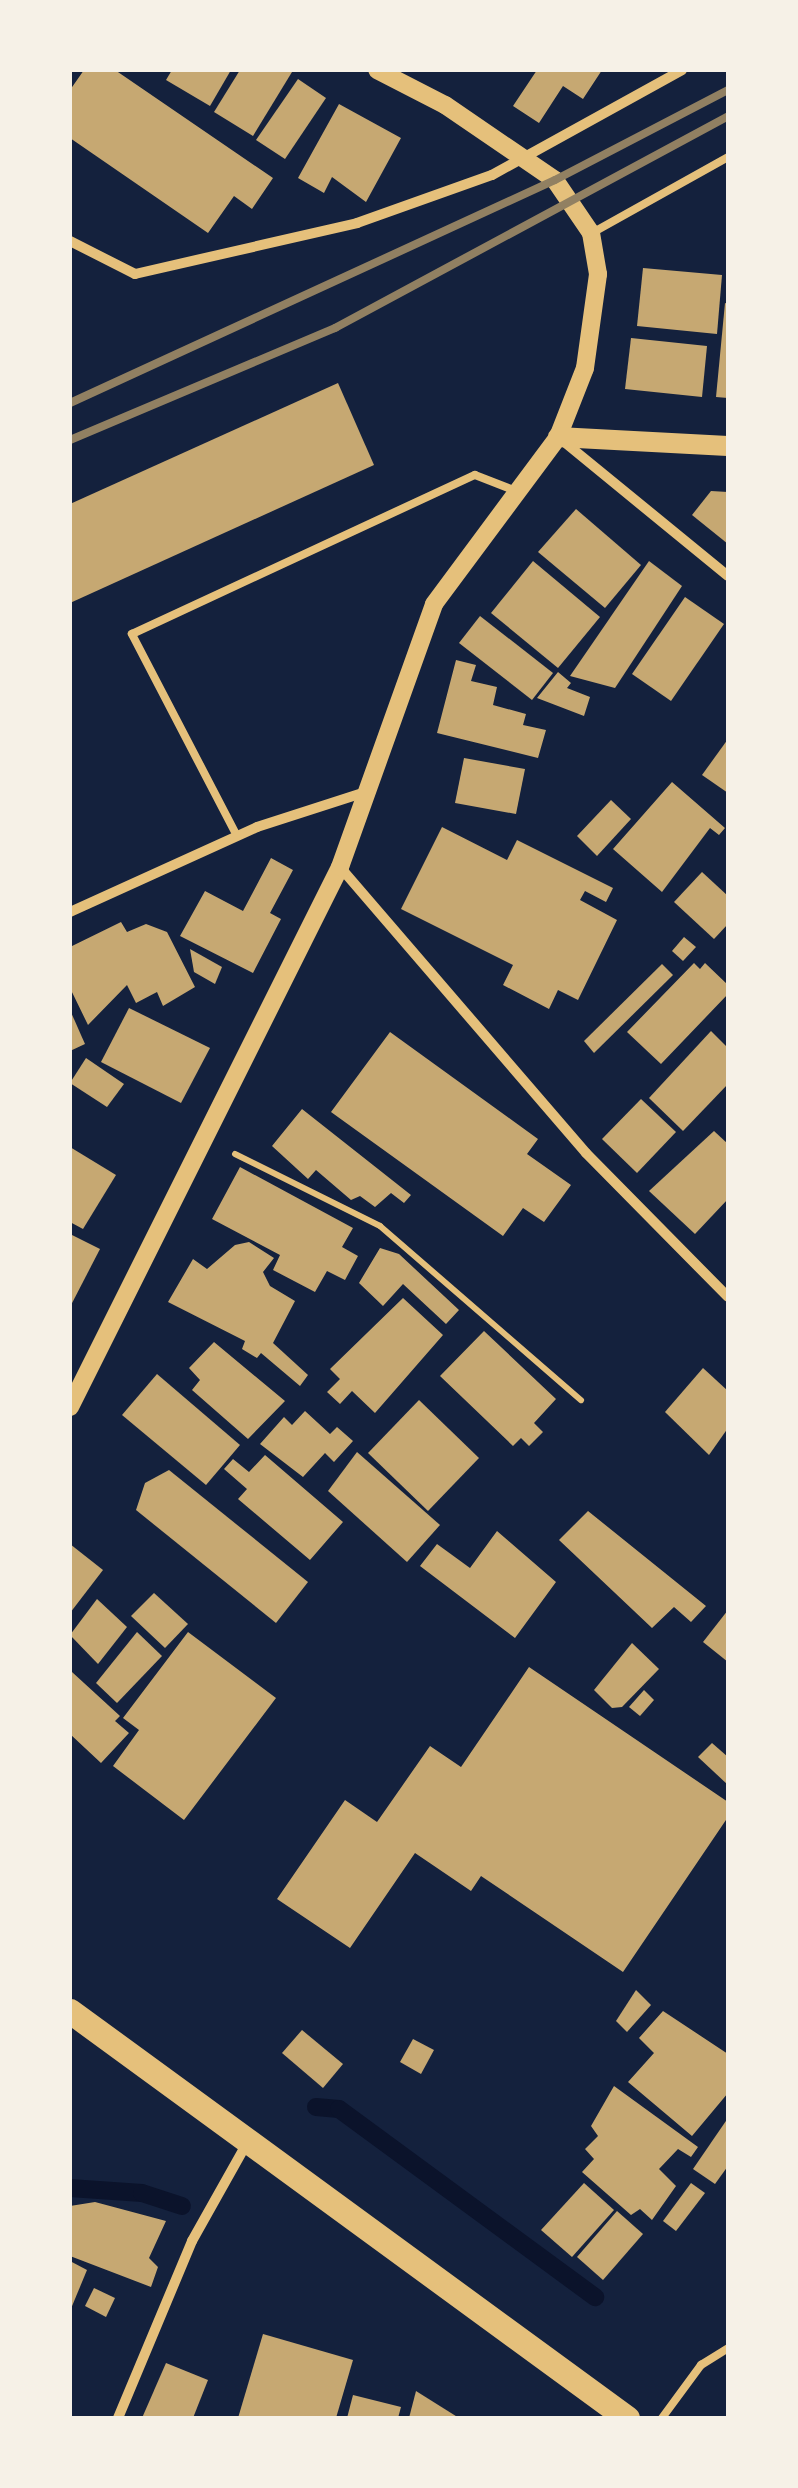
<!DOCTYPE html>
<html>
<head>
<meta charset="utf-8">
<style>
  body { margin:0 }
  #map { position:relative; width:798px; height:2488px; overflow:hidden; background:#14213d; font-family:Poppins,sans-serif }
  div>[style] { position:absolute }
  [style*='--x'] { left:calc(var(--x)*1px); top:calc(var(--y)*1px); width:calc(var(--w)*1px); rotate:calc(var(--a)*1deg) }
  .stream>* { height:18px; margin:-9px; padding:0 9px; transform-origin:9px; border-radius:9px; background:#0b132b }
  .building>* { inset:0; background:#c6a872 }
  .path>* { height:6px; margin:-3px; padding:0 3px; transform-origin:3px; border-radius:3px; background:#e5c07b }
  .service>* { height:8px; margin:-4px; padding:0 4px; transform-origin:4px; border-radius:4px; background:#e5c07b }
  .minor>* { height:10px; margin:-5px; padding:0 5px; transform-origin:5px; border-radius:5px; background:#e5c07b }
  .tertiary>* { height:18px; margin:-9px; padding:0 9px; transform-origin:9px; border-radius:9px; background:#e5c07b }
  .secondary>* { height:20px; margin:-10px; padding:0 10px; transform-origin:10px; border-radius:10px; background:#e5c07b }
  .primary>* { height:25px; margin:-12.5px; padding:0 12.5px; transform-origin:12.5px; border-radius:12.5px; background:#e5c07b }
  .rail>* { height:8px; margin:-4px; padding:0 4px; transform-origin:4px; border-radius:4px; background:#918062 }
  span { translate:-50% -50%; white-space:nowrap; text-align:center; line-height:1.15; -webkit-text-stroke:9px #f6f1e7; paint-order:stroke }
  .frame { position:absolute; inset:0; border:72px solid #f6f1e7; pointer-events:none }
</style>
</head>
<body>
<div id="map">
  <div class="stream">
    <div style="--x:316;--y:2107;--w:23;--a:5"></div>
    <div style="--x:339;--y:2109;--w:318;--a:36.3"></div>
    <div style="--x:70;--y:2188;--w:72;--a:4"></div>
    <div style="--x:142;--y:2193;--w:42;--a:18"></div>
  </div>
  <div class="building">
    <div style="clip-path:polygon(84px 70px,115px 70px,273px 178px,252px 209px,234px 196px,208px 233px,70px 138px,70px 90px)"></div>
    <div style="clip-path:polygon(172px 70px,231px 70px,210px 106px,166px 80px)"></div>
    <div style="clip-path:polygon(240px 70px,292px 72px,253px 136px,214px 112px)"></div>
    <div style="clip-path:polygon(537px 70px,602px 70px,583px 99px,563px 86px,539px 123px,513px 106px)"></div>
    <div style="clip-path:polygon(298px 79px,326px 98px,285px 159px,256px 140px)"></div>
    <div style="clip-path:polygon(339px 104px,401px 138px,366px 202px,332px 177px,324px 193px,298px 178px)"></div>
    <div style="clip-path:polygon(643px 268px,722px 275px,717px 334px,637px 326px)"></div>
    <div style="clip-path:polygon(725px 303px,728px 304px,728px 398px,716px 397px)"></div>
    <div style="clip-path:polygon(631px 338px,707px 346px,702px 397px,625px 389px)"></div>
    <div style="clip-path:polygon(338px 383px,374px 465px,70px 603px,70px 504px)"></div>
    <div style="clip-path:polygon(711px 491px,728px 492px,728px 544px,692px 515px)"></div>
    <div style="clip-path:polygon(576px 509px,641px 565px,605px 608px,538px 552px)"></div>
    <div style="clip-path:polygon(533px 561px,600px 617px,558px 668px,491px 613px)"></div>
    <div style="clip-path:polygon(649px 561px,682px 586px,615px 688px,570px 676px)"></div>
    <div style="clip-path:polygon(685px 597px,724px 624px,671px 701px,632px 674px)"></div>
    <div style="clip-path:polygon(480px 616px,553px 673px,532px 700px,459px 643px)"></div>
    <div style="clip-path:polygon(456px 660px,476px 665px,471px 681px,497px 687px,493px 705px,526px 714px,523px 725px,546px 730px,538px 758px,437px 733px)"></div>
    <div style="clip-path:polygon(558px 672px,571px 683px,567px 688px,590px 697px,584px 716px,537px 698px)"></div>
    <div style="clip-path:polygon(728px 739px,728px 793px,702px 775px)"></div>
    <div style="clip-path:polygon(464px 758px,525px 769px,516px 814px,455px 803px)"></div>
    <div style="clip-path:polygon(672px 782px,725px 828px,719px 835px,710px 828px,662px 892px,613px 849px)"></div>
    <div style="clip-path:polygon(611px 800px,631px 819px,597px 856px,577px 836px)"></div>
    <div style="clip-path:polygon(442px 827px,507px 860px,517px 840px,613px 888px,606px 902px,585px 891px,580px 900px,617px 920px,578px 1000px,558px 990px,549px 1009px,503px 985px,513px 965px,401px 909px)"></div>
    <div style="clip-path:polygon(271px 858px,293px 870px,270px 913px,281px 919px,253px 973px,180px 936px,205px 891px,243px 911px)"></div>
    <div style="clip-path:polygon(702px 872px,728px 896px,728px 924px,714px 939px,674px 902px)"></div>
    <div style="clip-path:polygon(121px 922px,127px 932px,146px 924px,167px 932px,195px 987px,163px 1006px,157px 992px,136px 1003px,127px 985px,88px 1025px,70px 988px,70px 947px)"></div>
    <div style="clip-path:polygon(684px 937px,696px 947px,683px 961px,672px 951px)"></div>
    <div style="clip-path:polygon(190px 949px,222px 967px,215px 984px,194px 972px)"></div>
    <div style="clip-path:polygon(694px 963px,700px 969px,705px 963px,728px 985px,728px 994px,661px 1064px,627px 1032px)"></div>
    <div style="clip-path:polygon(662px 964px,673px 975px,594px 1053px,584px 1041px)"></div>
    <div style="clip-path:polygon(129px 1008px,210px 1048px,181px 1103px,101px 1062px)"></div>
    <div style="clip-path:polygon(70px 1010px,85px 1044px,70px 1051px)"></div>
    <div style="clip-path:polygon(711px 1031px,728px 1048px,728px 1084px,683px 1131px,649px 1098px)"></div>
    <div style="clip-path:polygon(390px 1032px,538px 1139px,527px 1154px,571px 1185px,544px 1222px,523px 1208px,503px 1236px,331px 1112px)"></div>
    <div style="clip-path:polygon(86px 1058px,124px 1084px,107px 1107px,70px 1083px)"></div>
    <div style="clip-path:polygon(641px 1099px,676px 1132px,637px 1173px,602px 1139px)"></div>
    <div style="clip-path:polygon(302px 1109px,411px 1195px,404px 1203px,391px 1193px,375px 1207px,360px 1196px,351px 1200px,316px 1170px,308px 1179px,272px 1146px)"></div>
    <div style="clip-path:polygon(714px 1131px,728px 1144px,728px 1199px,695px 1234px,649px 1191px)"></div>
    <div style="clip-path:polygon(70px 1147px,116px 1175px,83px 1229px,70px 1222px)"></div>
    <div style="clip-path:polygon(240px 1167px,353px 1228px,342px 1247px,358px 1256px,345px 1280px,327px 1271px,315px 1292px,273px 1270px,280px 1255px,212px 1219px)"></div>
    <div style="clip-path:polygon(70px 1234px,100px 1249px,70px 1307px)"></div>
    <div style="clip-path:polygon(249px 1242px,274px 1258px,263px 1272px,270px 1286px,295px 1301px,273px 1343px,308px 1375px,300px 1386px,261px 1353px,257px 1358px,242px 1349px,245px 1341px,168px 1302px,193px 1259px,207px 1269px,235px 1245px)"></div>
    <div style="clip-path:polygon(380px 1248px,399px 1254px,459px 1310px,446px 1324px,403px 1284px,383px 1306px,359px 1283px)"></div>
    <div style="clip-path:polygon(403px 1298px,443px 1335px,375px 1413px,352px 1391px,340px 1404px,327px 1392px,340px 1379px,330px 1369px)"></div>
    <div style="clip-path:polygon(484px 1331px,556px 1399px,534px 1423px,543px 1432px,529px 1446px,521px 1438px,513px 1446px,440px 1376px)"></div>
    <div style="clip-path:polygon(214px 1342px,285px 1401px,248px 1439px,192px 1390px,200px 1380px,189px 1368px)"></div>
    <div style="clip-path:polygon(703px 1368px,728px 1391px,728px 1428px,709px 1455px,665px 1412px)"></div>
    <div style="clip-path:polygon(157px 1374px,240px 1445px,206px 1485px,122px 1415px)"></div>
    <div style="clip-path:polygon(419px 1400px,479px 1458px,428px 1511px,368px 1453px)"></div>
    <div style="clip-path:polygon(305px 1411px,330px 1434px,337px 1427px,353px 1441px,334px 1462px,325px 1453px,303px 1477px,260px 1444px,284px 1417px,292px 1425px)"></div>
    <div style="clip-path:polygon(357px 1452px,440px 1525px,407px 1562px,328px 1491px)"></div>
    <div style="clip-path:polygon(265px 1455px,343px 1522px,310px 1560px,238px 1499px,247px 1489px,224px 1469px,233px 1459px,249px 1472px)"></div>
    <div style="clip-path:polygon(169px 1470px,308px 1582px,276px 1623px,136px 1510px,145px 1483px)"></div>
    <div style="clip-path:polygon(588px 1511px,706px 1606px,691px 1622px,674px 1607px,652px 1628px,559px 1540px)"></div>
    <div style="clip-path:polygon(497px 1531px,556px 1582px,515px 1638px,420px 1566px,437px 1544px,470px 1568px)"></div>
    <div style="clip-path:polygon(70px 1544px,103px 1570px,70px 1613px)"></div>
    <div style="clip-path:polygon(154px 1593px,188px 1624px,165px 1648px,131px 1616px)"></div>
    <div style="clip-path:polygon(97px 1599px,127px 1627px,98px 1664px,70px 1635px)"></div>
    <div style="clip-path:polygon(728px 1610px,728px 1662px,703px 1642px)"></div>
    <div style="clip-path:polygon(137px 1632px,162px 1656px,117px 1703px,96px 1683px)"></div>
    <div style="clip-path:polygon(188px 1632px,276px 1698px,184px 1820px,113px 1766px,139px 1730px,123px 1718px)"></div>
    <div style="clip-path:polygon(632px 1643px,659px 1669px,622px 1707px,612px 1708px,594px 1690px)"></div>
    <div style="clip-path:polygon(529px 1667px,728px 1802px,728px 1817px,623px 1972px,481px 1876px,471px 1891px,415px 1853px,350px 1948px,277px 1899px,345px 1800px,377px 1822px,430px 1746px,461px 1767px)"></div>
    <div style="clip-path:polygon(72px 1672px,120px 1716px,115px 1721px,129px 1733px,101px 1763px,70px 1734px)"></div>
    <div style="clip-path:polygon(644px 1690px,654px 1700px,640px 1716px,629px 1707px)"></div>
    <div style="clip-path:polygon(712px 1743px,728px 1757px,728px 1785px,698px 1757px)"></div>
    <div style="clip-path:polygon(636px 1990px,651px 2005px,627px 2032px,616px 2021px)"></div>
    <div style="clip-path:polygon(663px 2011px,728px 2054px,728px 2093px,692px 2136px,628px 2082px,654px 2053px,639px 2038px)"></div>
    <div style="clip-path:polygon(302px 2030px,343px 2064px,323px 2088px,282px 2053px)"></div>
    <div style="clip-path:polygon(413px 2039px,434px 2050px,421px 2074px,400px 2062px)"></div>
    <div style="clip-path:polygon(614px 2086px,698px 2147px,691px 2157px,678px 2149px,659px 2169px,676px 2186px,652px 2220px,640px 2209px,631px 2215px,582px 2172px,594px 2159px,585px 2149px,598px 2136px,591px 2126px)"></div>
    <div style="clip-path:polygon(728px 2118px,728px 2166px,715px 2184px,693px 2169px)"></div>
    <div style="clip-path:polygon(584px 2183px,614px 2210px,572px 2257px,541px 2230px)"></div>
    <div style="clip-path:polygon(691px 2183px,705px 2193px,676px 2231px,663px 2221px)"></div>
    <div style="clip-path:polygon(95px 2202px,166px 2221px,149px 2258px,158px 2267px,151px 2287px,70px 2256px,70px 2206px)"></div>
    <div style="clip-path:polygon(617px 2211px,643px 2234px,603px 2280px,577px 2257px)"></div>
    <div style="clip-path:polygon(70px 2261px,87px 2270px,70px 2311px)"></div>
    <div style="clip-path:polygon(94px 2288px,115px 2298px,106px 2317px,85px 2306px)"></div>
    <div style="clip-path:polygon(263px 2334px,353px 2360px,336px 2418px,238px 2418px)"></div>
    <div style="clip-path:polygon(166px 2363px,208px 2380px,193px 2418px,142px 2418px)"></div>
    <div style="clip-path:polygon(416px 2391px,459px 2418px,409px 2418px)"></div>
    <div style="clip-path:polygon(353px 2395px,401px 2407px,398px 2418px,347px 2418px)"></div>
  </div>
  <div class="path">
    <div style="--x:235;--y:1154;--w:162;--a:26.4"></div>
    <div style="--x:380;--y:1226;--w:266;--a:40.9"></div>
  </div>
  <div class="service">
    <div style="--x:592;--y:233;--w:156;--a:-29.2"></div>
    <div style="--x:237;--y:836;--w:228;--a:-117.5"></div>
    <div style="--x:132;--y:634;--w:378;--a:-24.9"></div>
    <div style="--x:475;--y:475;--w:44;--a:21.3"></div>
    <div style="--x:662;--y:2418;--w:66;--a:-53.7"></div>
    <div style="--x:701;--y:2365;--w:32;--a:-32"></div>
  </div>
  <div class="minor">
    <div style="--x:70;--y:241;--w:73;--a:26.9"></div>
    <div style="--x:135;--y:274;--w:228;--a:-12.9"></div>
    <div style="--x:357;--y:223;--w:143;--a:-19.6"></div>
    <div style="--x:492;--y:175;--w:217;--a:-28.9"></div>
    <div style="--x:563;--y:441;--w:213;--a:39.3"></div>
    <div style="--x:340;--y:867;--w:377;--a:49.3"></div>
    <div style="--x:586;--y:1153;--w:202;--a:45.4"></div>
    <div style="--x:70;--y:912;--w:205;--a:-24.4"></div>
    <div style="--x:257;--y:827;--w:110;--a:-17.9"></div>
    <div style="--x:118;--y:2418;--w:192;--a:-67.3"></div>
    <div style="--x:192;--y:2241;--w:112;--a:-60.7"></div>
  </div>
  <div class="tertiary">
    <div style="--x:70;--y:1407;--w:604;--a:-63.43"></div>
    <div style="--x:340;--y:867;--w:279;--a:-70.3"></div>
    <div style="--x:434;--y:604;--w:208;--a:-53.4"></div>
    <div style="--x:558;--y:437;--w:74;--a:-68.6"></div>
    <div style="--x:585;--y:368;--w:95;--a:-82.1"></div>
    <div style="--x:598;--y:274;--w:42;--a:-99.7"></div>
    <div style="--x:591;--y:233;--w:64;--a:-124.2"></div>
    <div style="--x:555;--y:180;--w:133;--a:-145.7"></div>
    <div style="--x:445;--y:105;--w:76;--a:-152.8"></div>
  </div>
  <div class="secondary">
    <div style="--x:558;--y:437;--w:170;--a:3"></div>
  </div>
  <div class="primary">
    <div style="--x:70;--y:2011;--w:690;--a:36.16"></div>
  </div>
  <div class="rail">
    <div style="--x:70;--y:403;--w:534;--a:-24.69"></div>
    <div style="--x:555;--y:180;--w:195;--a:-27.5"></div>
    <div style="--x:70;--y:440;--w:288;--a:-22.9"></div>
    <div style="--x:335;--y:328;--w:447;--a:-28.3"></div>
  </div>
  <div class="frame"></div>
</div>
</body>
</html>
